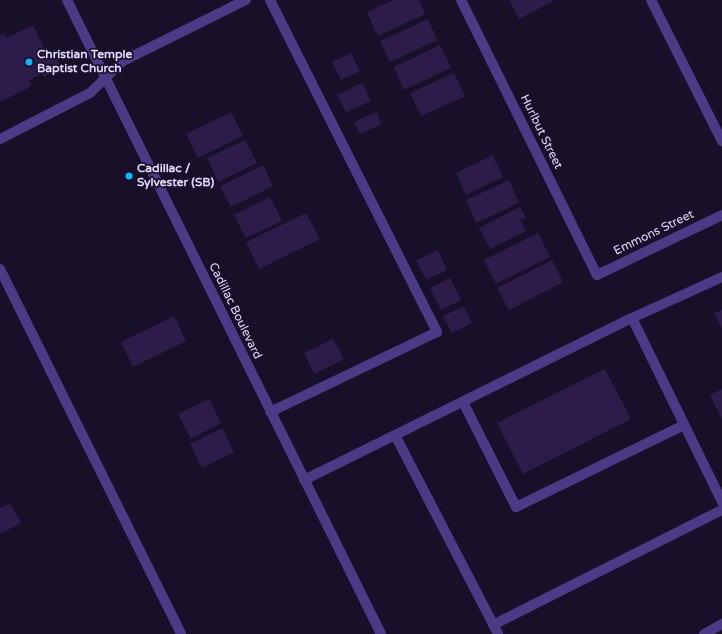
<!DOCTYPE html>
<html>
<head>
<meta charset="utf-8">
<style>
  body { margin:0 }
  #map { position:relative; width:722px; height:634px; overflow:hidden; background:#181028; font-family:"Varela Round",sans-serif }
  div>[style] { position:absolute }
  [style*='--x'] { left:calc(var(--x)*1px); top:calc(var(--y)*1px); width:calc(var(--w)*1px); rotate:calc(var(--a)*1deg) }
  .building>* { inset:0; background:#2d1c49 }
  .minor>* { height:10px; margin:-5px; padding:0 5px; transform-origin:5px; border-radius:5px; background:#4b3b87 }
  .dots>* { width:11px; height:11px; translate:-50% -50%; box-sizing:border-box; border:2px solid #181028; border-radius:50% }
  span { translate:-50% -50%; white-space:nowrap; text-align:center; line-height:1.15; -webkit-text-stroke:3.5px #181028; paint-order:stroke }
  .poi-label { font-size:12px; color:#e2d7ff; font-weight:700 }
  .left { translate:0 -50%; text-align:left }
  .street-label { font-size:12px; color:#e2d7ff }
</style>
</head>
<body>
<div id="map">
  <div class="building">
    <div style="clip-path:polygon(393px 0,419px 0,425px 14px,378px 36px,367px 12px)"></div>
    <div style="clip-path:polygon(509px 0,555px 0,519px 19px)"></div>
    <div style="clip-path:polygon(428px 19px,437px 40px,390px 62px,380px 41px)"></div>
    <div style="clip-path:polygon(33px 25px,48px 56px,54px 53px,61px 68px,44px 77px,42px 74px,29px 80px,32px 86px,0 102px,0 35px,4px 33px,6px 38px)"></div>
    <div style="clip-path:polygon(440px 45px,451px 68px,404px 90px,394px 67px)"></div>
    <div style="clip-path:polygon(351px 53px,360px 71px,341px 80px,332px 62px)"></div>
    <div style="clip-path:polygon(454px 73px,465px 96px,421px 116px,410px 93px)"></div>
    <div style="clip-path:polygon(362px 83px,371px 101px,346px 112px,337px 95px)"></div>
    <div style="clip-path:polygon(231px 112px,243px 136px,198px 158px,186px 134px)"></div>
    <div style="clip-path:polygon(376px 112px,382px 124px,360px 134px,354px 122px)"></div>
    <div style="clip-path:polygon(245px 140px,257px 163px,218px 182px,207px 158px)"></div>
    <div style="clip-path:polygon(493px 155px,503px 177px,466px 195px,456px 173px)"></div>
    <div style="clip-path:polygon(263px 165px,273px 186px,231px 207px,220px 186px)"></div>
    <div style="clip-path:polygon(509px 180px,519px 203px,476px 223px,466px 200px)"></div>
    <div style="clip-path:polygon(270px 197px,282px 221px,246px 238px,234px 215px)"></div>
    <div style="clip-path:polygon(520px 207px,526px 218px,520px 220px,526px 231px,490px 249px,479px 228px)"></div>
    <div style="clip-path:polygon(306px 213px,320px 239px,259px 269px,246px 242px)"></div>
    <div style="clip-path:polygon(538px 233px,550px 257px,496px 284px,484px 260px)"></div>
    <div style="clip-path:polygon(438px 250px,447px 270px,426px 280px,416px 260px)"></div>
    <div style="clip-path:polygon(552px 260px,563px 282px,509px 310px,497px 288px)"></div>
    <div style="clip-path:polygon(450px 278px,461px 300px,441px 310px,430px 288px)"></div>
    <div style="clip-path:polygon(464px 306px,472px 323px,452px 333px,443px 316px)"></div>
    <div style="clip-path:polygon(722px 310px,722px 329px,714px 313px)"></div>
    <div style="clip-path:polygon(174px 316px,186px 341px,133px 367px,121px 342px)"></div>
    <div style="clip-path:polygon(333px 339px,344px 359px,314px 374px,304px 353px)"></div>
    <div style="clip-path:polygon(605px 369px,631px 419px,523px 474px,497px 423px)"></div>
    <div style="clip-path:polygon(722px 389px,722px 419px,710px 395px)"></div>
    <div style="clip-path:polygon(209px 399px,221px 423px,191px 439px,178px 414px)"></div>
    <div style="clip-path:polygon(222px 428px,234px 452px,202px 468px,190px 444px)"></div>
    <div style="clip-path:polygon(10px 503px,21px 523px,0 534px,0 508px)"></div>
  </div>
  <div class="minor">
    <div style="--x:67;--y:0;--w:707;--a:63.65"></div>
    <div style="--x:270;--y:0;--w:372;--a:63.3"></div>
    <div style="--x:437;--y:332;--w:185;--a:154.4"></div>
    <div style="--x:461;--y:0;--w:307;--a:63.7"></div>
    <div style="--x:597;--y:275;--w:139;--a:-25.6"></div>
    <div style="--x:651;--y:0;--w:158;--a:63.3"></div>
    <div style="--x:0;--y:139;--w:101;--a:-27.1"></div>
    <div style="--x:90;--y:93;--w:46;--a:-44.1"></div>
    <div style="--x:123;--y:61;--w:137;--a:-26.4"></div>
    <div style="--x:0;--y:269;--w:407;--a:63.6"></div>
    <div style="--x:632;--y:318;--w:205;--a:63.9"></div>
    <div style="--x:463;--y:402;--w:118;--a:63.2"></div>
    <div style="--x:516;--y:507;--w:187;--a:-26"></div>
    <div style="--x:395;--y:435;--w:224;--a:62.6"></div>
    <div style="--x:304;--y:480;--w:366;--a:-26.3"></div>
    <div style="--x:632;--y:318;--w:99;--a:-24.5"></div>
    <div style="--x:493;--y:625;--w:256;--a:-26.7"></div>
    <div style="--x:704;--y:634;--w:21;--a:-29"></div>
  </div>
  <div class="dots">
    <div style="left:29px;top:62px;background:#03bbff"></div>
    <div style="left:129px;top:176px;background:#03bbff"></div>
  </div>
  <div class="poi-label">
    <span class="left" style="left:37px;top:62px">Christian Temple<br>Baptist Church</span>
    <span class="left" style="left:137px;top:176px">Cadillac /<br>Sylvester (SB)</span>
  </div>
  <div class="street-label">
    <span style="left:541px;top:132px;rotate:64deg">Hurlbut Street</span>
    <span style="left:654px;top:233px;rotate:-26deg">Emmons Street</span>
    <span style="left:235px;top:311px;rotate:64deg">Cadillac Boulevard</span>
  </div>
</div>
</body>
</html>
